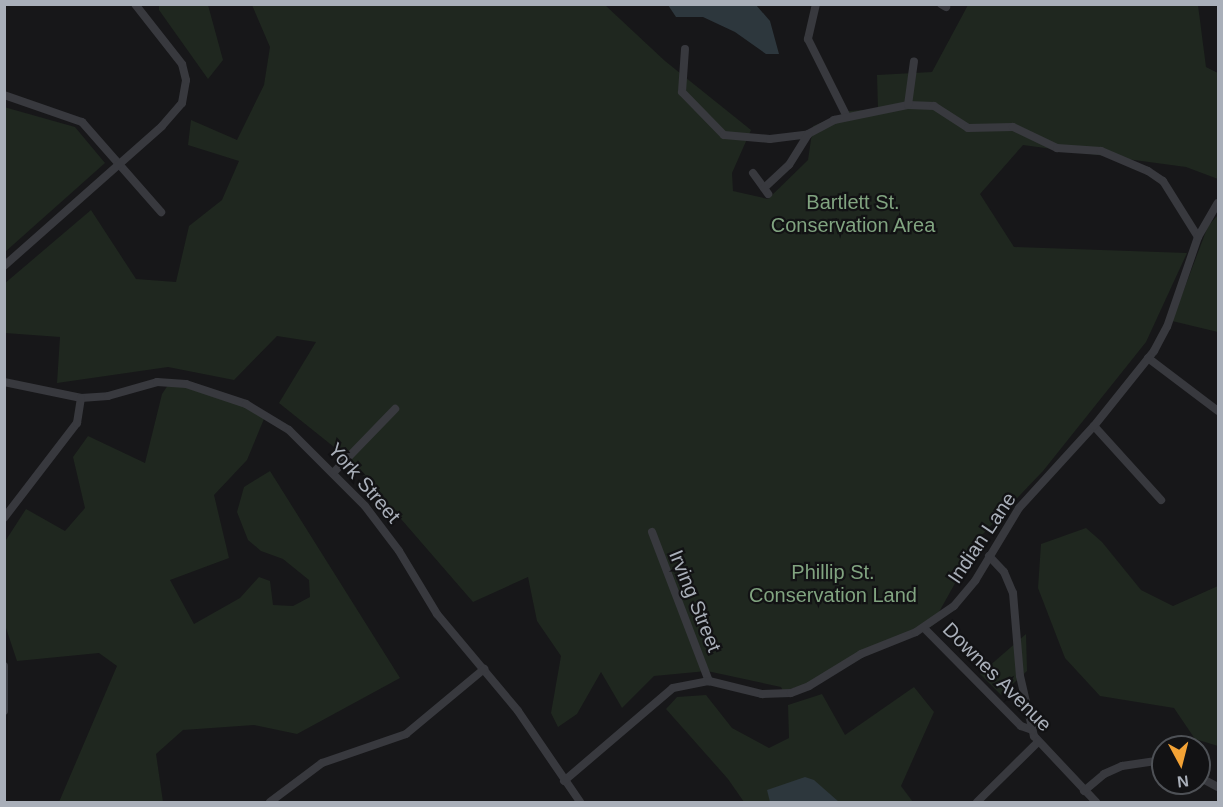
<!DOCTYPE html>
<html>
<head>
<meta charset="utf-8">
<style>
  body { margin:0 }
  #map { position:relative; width:1223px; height:807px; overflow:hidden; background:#171719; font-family:Helvetica,sans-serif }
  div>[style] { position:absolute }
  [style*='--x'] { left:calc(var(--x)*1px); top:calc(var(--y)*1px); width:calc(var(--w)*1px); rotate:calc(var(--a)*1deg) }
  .green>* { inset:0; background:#1f271f }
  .water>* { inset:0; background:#2d373d }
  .minor>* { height:8px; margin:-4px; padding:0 4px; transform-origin:4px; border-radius:4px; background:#38393e }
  span { translate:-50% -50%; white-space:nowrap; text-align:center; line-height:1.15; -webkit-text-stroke:4.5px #121214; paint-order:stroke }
  .park-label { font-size:20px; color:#81a480 }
  .street-label { font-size:20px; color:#a9afb9 }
  .frame { position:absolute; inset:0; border:6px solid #a9afb9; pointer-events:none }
  .north { position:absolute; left:1151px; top:735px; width:60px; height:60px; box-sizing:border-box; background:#121214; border:2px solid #4e5156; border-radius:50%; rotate:173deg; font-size:16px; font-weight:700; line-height:24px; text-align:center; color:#a9afb9 }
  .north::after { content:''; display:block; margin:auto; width:21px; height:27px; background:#f3a235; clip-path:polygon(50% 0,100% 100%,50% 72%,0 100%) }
</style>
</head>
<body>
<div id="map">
  <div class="green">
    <div style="clip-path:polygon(159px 5px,208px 5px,223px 60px,208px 79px,159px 10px)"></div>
    <div style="clip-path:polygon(252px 5px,605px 5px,665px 61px,751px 130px,732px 173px,733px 191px,768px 199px,808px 160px,813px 126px,849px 111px,878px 109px,877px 75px,932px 72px,968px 5px,1198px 5px,1206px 67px,1218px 73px,1218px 179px,1186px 167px,1023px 145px,980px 194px,1014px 247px,1187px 253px,1146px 342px,1043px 471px,982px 535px,939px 612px,942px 618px,932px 626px,884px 645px,826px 679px,783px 691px,781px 687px,707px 671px,654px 676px,622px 708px,601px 672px,577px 714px,558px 727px,551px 713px,561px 656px,537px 621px,528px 577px,473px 602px,349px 459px,279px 403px,316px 342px,277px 336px,234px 380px,168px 367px,57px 383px,60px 337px,5px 333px,4px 284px,91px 210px,136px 279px,176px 282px,189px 226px,222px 200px,239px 161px,188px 145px,191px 120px,237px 140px,264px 85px,270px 47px)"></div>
    <div style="clip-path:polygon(4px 107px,75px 127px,105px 163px,5px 252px)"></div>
    <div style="clip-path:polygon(1218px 215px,1218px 332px,1172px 321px,1208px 226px)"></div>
    <div style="clip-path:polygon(170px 382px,266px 414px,247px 460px,214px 495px,229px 558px,170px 580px,194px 624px,240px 598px,259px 577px,270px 581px,273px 605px,293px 606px,310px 597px,309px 580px,283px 559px,261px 551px,248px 540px,237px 512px,244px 487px,270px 471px,400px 678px,297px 734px,254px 725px,183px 730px,156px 754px,163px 802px,59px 802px,117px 666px,99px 653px,17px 661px,5px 625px,4px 543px,26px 509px,65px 531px,85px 508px,73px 457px,88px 436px,145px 463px,162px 394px)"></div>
    <div style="clip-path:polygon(1086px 528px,1102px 542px,1141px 590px,1173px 606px,1218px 586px,1218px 746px,1195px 739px,1174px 708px,1100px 696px,1065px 658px,1038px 588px,1041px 544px)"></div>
    <div style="clip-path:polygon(1026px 634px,1027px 671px,1001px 695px,980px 674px)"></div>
    <div style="clip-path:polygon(914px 687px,934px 712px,901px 786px,913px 802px,744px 802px,728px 779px,666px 709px,677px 697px,706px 695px,732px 728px,769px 748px,789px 738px,788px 705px,822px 694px,845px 735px)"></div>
  </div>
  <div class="water">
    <div style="clip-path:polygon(668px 5px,756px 5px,770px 21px,779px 54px,766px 54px,735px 32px,703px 17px,676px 17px)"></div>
    <div style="clip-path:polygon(805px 777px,814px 780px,839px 802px,770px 802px,767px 790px)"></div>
  </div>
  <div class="minor">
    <div style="--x:816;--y:4;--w:36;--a:103"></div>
    <div style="--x:808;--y:39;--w:87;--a:63.4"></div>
    <div style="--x:941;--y:4;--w:6;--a:31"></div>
    <div style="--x:685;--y:49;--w:43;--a:94"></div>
    <div style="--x:682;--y:92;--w:60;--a:45.7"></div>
    <div style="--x:724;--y:135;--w:46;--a:5"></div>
    <div style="--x:770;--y:139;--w:38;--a:-7"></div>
    <div style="--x:808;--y:134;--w:30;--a:-28"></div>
    <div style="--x:834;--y:120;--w:76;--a:-11.5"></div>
    <div style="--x:908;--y:105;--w:26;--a:2"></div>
    <div style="--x:934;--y:106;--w:40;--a:32.9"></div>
    <div style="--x:968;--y:128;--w:45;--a:-1.3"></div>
    <div style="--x:1013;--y:127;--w:49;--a:25.5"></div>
    <div style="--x:1057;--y:148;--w:44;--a:3.9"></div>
    <div style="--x:1101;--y:151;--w:51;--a:23.1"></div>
    <div style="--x:1148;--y:171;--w:18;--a:34"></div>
    <div style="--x:1163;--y:181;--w:66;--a:58"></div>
    <div style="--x:4;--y:95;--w:83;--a:19.1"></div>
    <div style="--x:82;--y:122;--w:120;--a:48.7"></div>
    <div style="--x:908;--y:105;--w:44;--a:-82.2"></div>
    <div style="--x:753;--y:173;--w:26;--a:54"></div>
    <div style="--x:764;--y:188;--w:34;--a:-43"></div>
    <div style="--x:789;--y:165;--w:36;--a:-58"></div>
    <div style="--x:4;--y:266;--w:211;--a:-41.5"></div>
    <div style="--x:162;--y:126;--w:30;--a:-49"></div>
    <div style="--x:182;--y:103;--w:23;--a:-80"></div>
    <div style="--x:186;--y:80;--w:16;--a:-104"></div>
    <div style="--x:182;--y:64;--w:76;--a:-128.1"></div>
    <div style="--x:1148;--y:358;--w:88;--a:37.1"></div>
    <div style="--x:4;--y:382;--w:79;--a:11.7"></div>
    <div style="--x:81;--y:398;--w:27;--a:-4"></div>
    <div style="--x:108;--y:396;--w:51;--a:-15.9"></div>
    <div style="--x:157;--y:382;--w:29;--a:4"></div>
    <div style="--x:186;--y:384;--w:63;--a:18.4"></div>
    <div style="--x:246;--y:404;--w:50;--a:31.2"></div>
    <div style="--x:289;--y:430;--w:107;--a:45"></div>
    <div style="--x:365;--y:506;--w:56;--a:52.9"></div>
    <div style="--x:399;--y:551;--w:74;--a:58.9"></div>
    <div style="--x:437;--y:614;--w:126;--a:50.1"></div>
    <div style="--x:518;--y:711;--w:110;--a:55.7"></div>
    <div style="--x:1094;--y:426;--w:100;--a:47.8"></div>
    <div style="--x:334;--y:472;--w:88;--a:-45.9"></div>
    <div style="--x:4;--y:518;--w:120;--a:-52.5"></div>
    <div style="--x:77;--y:423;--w:25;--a:-81"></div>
    <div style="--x:652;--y:532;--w:160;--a:69.1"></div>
    <div style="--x:989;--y:556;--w:22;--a:47"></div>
    <div style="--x:1004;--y:572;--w:23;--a:67"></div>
    <div style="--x:1013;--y:593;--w:83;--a:85.2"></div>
    <div style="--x:1020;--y:676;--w:62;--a:76.9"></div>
    <div style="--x:1034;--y:736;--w:91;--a:46.8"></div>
    <div style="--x:924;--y:628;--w:138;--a:45.3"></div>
    <div style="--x:1021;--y:726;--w:12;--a:20"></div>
    <div style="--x:4;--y:666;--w:45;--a:90"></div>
    <div style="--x:1199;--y:777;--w:21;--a:28"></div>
    <div style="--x:564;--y:781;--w:143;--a:-40.5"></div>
    <div style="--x:673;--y:688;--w:37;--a:-11"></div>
    <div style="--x:709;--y:681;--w:55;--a:13.8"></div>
    <div style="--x:762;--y:694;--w:29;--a:-2"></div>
    <div style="--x:791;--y:693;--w:19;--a:-21"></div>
    <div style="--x:809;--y:686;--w:61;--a:-31.6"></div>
    <div style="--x:861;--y:654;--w:59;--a:-21.8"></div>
    <div style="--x:916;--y:632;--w:46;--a:-34.4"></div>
    <div style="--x:954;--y:606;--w:33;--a:-50"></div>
    <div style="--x:975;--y:581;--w:85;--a:-58.9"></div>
    <div style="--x:1019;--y:508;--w:111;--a:-47.6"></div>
    <div style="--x:1094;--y:426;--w:96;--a:-51.3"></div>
    <div style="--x:1154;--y:351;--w:27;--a:-62"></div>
    <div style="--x:1167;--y:327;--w:95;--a:-71"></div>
    <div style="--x:1198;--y:237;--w:39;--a:-60"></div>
    <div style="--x:1084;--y:791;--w:26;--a:-40"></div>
    <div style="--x:1104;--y:774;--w:20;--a:-24"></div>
    <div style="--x:1122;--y:766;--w:41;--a:-8.3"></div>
    <div style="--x:270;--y:802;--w:65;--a:-36.9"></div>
    <div style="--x:322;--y:763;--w:89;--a:-19"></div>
    <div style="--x:406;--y:734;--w:102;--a:-39.8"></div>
    <div style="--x:977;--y:802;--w:86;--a:-44.5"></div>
  </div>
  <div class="park-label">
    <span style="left:853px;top:214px">Bartlett St.<br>Conservation Area</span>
    <span style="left:833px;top:584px">Phillip St.<br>Conservation Land</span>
  </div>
  <div class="street-label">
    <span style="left:364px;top:483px;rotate:49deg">York Street</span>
    <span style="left:982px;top:538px;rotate:-56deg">Indian Lane</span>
    <span style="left:695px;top:601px;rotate:68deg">Irving Street</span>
    <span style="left:997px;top:677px;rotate:45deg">Downes Avenue</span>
  </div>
  <div class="frame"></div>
  <div class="north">N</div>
</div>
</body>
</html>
